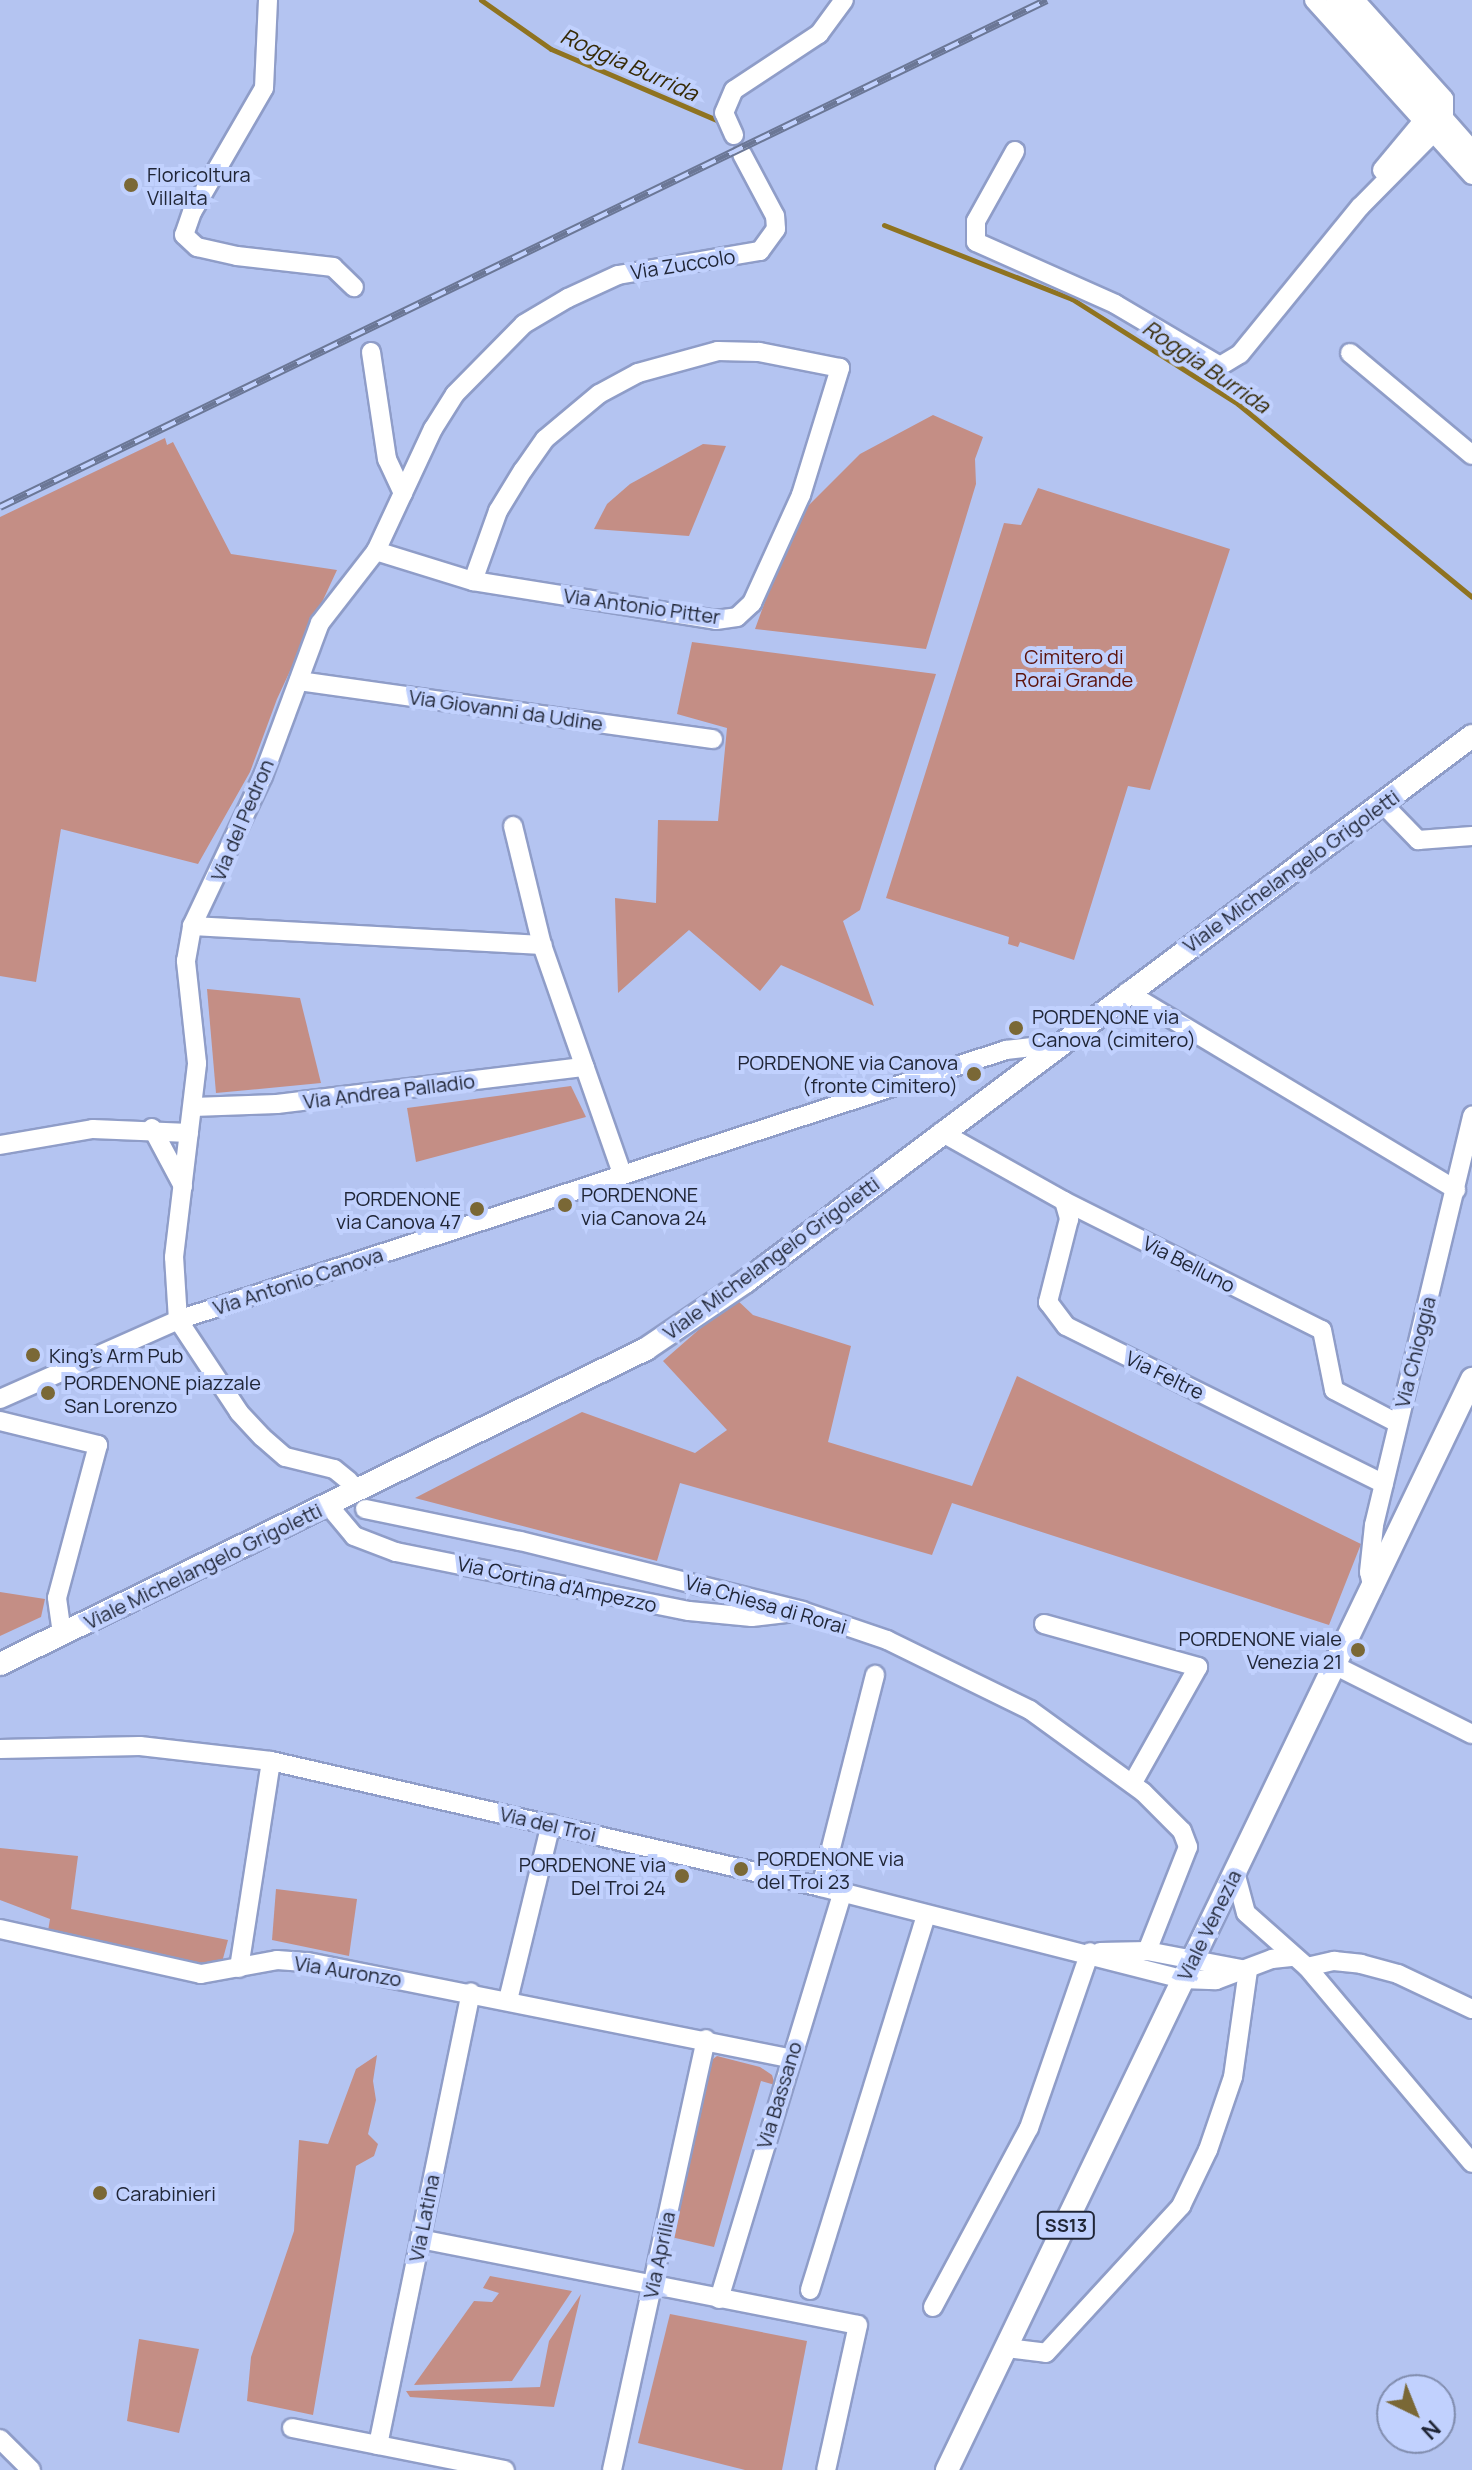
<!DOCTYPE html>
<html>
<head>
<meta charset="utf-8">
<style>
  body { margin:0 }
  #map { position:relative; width:1472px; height:2470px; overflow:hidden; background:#b4c4f1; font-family:Manrope,sans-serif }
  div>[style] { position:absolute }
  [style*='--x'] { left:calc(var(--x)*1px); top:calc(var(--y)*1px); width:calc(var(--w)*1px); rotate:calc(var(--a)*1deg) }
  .green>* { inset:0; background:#c48e85 }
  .stream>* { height:5px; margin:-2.5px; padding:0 2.5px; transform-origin:2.5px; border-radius:2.5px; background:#8f7320 }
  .roads { filter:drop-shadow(2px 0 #8f9dc8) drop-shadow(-2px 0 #8f9dc8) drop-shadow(0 2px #8f9dc8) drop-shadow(0 -2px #8f9dc8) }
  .minor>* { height:18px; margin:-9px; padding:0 9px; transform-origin:9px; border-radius:9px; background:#fff }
  .major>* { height:22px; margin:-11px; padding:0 11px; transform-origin:11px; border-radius:11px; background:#fff }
  .rail>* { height:8px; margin-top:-4px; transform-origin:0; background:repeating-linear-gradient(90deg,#c1d1fe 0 15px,#6b7796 0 30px); box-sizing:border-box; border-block:2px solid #6b7796 }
  .dots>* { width:22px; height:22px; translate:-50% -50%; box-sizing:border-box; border:4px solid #c1d1fe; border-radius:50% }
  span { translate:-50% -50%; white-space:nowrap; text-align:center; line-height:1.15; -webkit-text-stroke:8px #c1d1fe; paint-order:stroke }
  .shield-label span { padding:2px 6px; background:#c1d1fe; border:2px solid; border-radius:6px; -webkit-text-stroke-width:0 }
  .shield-label { font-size:18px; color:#202637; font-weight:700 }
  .poi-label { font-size:20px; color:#202637 }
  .left { translate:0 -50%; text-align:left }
  .right { translate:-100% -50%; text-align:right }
  .street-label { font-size:20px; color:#202637 }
  .park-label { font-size:20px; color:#5b120b }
  .water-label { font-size:22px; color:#362a06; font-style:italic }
  .north { position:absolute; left:1376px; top:2374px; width:80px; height:80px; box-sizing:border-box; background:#c1d1fe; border:2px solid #818dae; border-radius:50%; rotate:137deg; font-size:22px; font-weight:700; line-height:32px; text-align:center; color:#202637 }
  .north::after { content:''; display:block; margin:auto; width:28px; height:36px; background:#7a6836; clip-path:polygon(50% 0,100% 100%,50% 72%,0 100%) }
</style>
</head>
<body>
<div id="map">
  <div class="green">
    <div style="clip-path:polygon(933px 415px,983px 437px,975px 459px,976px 484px,926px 649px,755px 629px,784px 549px,807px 507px,860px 454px)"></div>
    <div style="clip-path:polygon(165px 438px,167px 445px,173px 442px,231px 554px,337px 570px,277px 699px,250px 772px,198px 864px,61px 829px,36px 982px,0 976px,0 517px)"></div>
    <div style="clip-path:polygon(703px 444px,726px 446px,689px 536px,594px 529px,607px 504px,630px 484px)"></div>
    <div style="clip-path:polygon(1038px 488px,1230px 549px,1150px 790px,1128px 786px,1074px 960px,1020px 942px,1018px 947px,1008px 944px,1009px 937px,886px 898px,1004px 523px,1021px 525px)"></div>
    <div style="clip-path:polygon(692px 642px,936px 674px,860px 910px,843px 921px,874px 1006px,781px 965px,760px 991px,689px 930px,618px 993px,615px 898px,656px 903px,658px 820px,718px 821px,727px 728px,677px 714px)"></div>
    <div style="clip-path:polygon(207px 989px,300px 998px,321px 1083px,216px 1093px)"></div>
    <div style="clip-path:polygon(571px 1086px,586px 1117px,416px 1162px,407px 1108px)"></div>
    <div style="clip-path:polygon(735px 1298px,753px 1315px,851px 1346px,828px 1442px,972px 1486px,1017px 1376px,1361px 1544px,1329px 1625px,952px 1503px,932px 1555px,680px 1483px,657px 1561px,415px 1498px,582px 1412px,695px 1453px,727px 1430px,663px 1361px)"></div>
    <div style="clip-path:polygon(0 1592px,45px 1599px,41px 1617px,0 1636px)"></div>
    <div style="clip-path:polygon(0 1848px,78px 1856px,71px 1909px,228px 1940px,221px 1966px,46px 1943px,50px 1919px,0 1900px)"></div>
    <div style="clip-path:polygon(276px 1889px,357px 1899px,349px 1956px,272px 1940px)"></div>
    <div style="clip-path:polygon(377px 2055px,373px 2081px,376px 2100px,368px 2134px,378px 2144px,374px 2156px,356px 2166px,313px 2415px,247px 2401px,251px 2357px,294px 2231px,299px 2140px,328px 2144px,356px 2069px)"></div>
    <div style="clip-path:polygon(717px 2056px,760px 2067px,772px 2075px,775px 2085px,761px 2081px,714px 2247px,671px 2237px,709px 2062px)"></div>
    <div style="clip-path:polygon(490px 2276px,572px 2291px,512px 2381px,414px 2385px,474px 2301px,492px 2302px,499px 2293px,483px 2288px)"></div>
    <div style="clip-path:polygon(581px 2294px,554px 2407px,410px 2397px,406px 2391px,540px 2387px,549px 2341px)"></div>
    <div style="clip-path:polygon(670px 2314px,807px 2341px,782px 2470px,745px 2470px,638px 2443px)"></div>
    <div style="clip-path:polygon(139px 2339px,199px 2349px,179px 2433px,127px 2421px)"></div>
  </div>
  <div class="stream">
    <div style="--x:481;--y:0;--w:85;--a:35"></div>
    <div style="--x:551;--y:49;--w:185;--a:23.2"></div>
    <div style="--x:884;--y:225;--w:202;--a:21.5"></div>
    <div style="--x:1072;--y:299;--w:196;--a:32.3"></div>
    <div style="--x:1238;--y:404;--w:303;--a:39.5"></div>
  </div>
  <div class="roads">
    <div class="minor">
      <div style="--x:268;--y:0;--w:88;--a:92.6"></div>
      <div style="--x:264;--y:88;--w:143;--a:120.1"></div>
      <div style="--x:192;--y:212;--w:24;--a:109"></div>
      <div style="--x:184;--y:235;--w:18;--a:43"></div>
      <div style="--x:197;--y:247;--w:41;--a:12.7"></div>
      <div style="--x:237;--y:256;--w:97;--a:6.5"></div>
      <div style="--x:333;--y:267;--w:29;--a:44"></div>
      <div style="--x:1314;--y:0;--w:236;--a:47.9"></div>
      <div style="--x:1355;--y:0;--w:133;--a:48"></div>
      <div style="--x:1444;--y:99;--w:22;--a:90"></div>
      <div style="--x:734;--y:135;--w:24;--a:-114"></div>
      <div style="--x:724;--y:113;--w:25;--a:-67"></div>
      <div style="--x:734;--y:90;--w:102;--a:-33.4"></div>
      <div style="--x:819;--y:34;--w:42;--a:-53.7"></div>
      <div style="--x:1015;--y:151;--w:80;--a:119.1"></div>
      <div style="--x:976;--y:221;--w:21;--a:90"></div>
      <div style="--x:976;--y:242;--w:152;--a:24"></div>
      <div style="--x:1115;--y:304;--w:122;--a:30.6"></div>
      <div style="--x:1220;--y:366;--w:23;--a:-31"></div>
      <div style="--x:1240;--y:354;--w:190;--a:-50.8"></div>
      <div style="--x:1360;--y:207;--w:107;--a:-45.4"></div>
      <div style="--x:1382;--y:170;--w:78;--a:-50.2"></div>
      <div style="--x:371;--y:352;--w:108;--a:81.5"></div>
      <div style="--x:387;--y:459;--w:38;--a:65"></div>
      <div style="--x:1350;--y:353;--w:159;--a:39.9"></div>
      <div style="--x:376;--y:551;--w:102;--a:17.2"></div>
      <div style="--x:473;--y:581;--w:246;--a:9.1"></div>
      <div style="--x:716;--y:620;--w:21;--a:-8"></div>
      <div style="--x:737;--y:617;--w:21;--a:-43"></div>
      <div style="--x:752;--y:603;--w:119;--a:-65.6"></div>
      <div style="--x:801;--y:495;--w:133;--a:-72.9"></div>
      <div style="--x:840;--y:368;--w:83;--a:-168.8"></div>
      <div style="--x:759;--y:352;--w:41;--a:-178.6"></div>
      <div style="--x:718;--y:351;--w:83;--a:164.6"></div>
      <div style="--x:638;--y:373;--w:44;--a:151.7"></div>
      <div style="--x:599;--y:394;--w:70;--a:140.2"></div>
      <div style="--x:545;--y:439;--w:38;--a:125"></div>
      <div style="--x:523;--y:470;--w:48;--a:121.4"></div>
      <div style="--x:498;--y:511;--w:74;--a:109.7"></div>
      <div style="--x:299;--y:681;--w:418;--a:8"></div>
      <div style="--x:1382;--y:803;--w:52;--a:45.8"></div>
      <div style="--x:1418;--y:840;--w:54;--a:-4.2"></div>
      <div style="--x:513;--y:826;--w:122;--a:76.3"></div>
      <div style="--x:542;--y:945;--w:242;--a:70.7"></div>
      <div style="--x:192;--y:926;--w:351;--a:3.1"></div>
      <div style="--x:1127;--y:992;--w:384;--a:31"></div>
      <div style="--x:193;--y:1107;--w:84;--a:-2"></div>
      <div style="--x:277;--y:1104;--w:310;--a:-6.9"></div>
      <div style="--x:152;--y:1128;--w:66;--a:61.9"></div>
      <div style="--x:941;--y:1132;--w:141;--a:29.3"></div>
      <div style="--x:1064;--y:1201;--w:288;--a:26.6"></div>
      <div style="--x:1322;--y:1330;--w:61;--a:78.7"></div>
      <div style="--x:1334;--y:1390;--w:71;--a:27.6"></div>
      <div style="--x:0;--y:1145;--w:94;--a:-9.8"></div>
      <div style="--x:93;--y:1129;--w:96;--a:2.4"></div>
      <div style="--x:1064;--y:1201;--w:19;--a:74"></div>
      <div style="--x:1069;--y:1219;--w:86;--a:104.2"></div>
      <div style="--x:1048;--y:1302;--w:30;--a:53"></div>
      <div style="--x:1066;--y:1326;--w:355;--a:26.4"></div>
      <div style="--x:0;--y:1399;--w:195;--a:-23.9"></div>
      <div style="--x:178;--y:1320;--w:871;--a:-18.06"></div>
      <div style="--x:1006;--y:1050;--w:53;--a:-6.5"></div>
      <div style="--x:0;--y:1421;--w:101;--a:13.8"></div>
      <div style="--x:98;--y:1445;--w:158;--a:105"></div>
      <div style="--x:57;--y:1598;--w:36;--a:82"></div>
      <div style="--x:349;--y:1481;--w:19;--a:-141"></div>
      <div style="--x:334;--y:1469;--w:50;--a:-166.2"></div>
      <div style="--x:285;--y:1457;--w:30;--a:-139"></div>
      <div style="--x:262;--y:1437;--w:34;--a:-133"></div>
      <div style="--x:239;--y:1412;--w:110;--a:-123.5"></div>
      <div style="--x:178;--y:1320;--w:63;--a:-93.6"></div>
      <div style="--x:174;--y:1257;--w:195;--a:-83.2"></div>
      <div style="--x:197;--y:1063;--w:103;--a:-96.2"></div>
      <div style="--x:186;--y:961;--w:36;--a:-80"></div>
      <div style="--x:192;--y:926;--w:166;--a:-64.7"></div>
      <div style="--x:263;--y:776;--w:163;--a:-69.6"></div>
      <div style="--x:320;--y:623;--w:91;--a:-52.1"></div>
      <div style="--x:376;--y:551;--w:135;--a:-65"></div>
      <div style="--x:433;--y:429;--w:41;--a:-57.8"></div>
      <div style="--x:455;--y:394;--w:98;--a:-45.4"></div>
      <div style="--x:524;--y:324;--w:51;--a:-30.6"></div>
      <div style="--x:568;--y:298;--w:55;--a:-24.7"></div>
      <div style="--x:618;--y:275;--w:144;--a:-9.6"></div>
      <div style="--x:760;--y:251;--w:27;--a:-54"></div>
      <div style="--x:776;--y:229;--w:13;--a:-94"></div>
      <div style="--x:775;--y:216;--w:70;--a:-118"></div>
      <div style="--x:329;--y:1506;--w:39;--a:50"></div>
      <div style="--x:354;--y:1536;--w:45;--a:20.9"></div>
      <div style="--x:396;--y:1552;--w:299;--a:11.4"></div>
      <div style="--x:689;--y:1611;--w:63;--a:5.4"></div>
      <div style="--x:752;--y:1617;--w:43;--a:-6.6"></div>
      <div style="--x:365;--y:1509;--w:158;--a:11.7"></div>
      <div style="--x:520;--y:1541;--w:291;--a:13.9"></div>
      <div style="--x:802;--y:1611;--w:90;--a:18.8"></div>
      <div style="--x:887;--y:1640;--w:159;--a:26.1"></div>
      <div style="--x:1030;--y:1710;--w:140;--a:36"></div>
      <div style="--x:1143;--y:1792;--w:55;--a:45"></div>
      <div style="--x:1182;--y:1831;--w:17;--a:69"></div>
      <div style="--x:1188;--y:1847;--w:112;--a:111.5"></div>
      <div style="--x:1373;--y:1589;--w:17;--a:-103"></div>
      <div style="--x:1369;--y:1572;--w:47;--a:-83.9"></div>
      <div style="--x:1374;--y:1525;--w:421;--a:-76.5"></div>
      <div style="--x:1044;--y:1624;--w:160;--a:15.6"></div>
      <div style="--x:1198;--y:1667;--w:134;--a:119.4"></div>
      <div style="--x:1336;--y:1666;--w:152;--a:26.6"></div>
      <div style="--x:0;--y:1749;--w:140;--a:-1.2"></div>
      <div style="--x:140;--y:1746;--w:132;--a:6.5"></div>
      <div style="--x:271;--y:1761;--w:564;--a:12.9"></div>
      <div style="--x:821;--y:1887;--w:373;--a:14.3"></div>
      <div style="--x:1182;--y:1979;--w:34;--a:2"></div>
      <div style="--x:1216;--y:1980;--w:60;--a:-20.6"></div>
      <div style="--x:1272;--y:1959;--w:19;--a:-6"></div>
      <div style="--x:1235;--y:1872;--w:42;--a:75"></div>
      <div style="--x:1246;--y:1913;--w:81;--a:41.5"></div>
      <div style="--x:1307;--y:1967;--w:256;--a:49.9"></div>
      <div style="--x:821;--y:1887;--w:219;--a:-75.7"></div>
      <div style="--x:0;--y:1929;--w:206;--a:12.6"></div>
      <div style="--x:201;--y:1974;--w:77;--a:-10.4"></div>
      <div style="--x:277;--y:1960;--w:31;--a:4"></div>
      <div style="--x:308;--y:1962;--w:491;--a:11.3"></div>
      <div style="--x:1100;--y:1952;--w:47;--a:-1.2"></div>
      <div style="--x:1147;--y:1951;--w:96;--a:10.8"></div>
      <div style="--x:1307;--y:1967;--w:28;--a:-13"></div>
      <div style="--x:1334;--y:1961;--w:27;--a:6"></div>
      <div style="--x:1361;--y:1964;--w:38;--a:15"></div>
      <div style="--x:1398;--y:1974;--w:82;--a:25.3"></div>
      <div style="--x:239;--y:1968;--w:209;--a:-81.2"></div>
      <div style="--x:508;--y:2000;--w:181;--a:-76.3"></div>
      <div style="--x:420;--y:2239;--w:446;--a:11.1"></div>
      <div style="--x:858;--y:2325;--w:148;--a:102.4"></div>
      <div style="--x:810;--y:2290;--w:393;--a:-72.8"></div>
      <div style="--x:719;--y:2299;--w:424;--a:-73.1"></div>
      <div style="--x:933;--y:2307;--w:203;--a:-61.8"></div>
      <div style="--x:1029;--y:2128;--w:186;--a:-70.9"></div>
      <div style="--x:1007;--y:2348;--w:39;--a:7"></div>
      <div style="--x:1046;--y:2353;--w:200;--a:-47.4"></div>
      <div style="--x:1181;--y:2206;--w:62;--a:-64.3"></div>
      <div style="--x:1208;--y:2150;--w:77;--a:-71.1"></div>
      <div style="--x:1233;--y:2077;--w:108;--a:-82"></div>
      <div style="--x:292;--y:2428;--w:217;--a:11.2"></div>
      <div style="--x:0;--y:2439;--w:44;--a:45"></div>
      <div style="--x:378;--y:2445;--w:462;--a:-78.4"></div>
      <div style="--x:612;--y:2470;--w:441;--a:-77.7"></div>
    </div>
    <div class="major">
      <div style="--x:1337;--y:0;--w:204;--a:48.6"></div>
      <div style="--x:0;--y:1664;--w:719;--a:-25.99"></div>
      <div style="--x:646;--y:1349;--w:120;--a:-34.1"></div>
      <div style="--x:745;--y:1282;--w:909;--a:-36.91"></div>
      <div style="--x:947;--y:2470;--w:1211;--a:-64.3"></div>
    </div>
  </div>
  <div class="rail">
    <div style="--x:0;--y:507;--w:1163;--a:-25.84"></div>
  </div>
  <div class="dots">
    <div style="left:131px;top:185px;background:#7a6836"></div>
    <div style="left:1016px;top:1028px;background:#7a6836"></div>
    <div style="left:974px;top:1074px;background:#7a6836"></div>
    <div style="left:565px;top:1205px;background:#7a6836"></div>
    <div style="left:477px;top:1209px;background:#7a6836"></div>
    <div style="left:33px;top:1355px;background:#7a6836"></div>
    <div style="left:48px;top:1393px;background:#7a6836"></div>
    <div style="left:1358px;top:1650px;background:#7a6836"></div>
    <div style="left:741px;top:1869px;background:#7a6836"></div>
    <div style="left:682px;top:1876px;background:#7a6836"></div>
    <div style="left:100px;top:2193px;background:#7a6836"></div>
  </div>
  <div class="shield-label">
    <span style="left:1066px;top:2225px">SS13</span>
  </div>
  <div class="poi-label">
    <span class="left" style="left:147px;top:186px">Floricoltura<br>Villalta</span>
    <span class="left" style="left:1032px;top:1028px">PORDENONE via<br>Canova (cimitero)</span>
    <span class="right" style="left:958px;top:1074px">PORDENONE via Canova<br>(fronte Cimitero)</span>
    <span class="left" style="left:581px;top:1206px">PORDENONE<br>via Canova 24</span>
    <span class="right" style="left:461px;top:1210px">PORDENONE<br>via Canova 47</span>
    <span class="left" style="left:49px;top:1355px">King's Arm Pub</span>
    <span class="left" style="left:64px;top:1394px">PORDENONE piazzale<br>San Lorenzo</span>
    <span class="right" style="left:1342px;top:1650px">PORDENONE viale<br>Venezia 21</span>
    <span class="left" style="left:757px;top:1870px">PORDENONE via<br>del Troi 23</span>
    <span class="right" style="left:666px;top:1876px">PORDENONE via<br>Del Troi 24</span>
    <span class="left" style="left:116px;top:2193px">Carabinieri</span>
  </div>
  <div class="street-label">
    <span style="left:683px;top:264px;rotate:-9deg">Via Zuccolo</span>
    <span style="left:642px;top:606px;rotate:8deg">Via Antonio Pitter</span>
    <span style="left:506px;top:710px;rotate:8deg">Via Giovanni da Udine</span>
    <span style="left:242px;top:820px;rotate:-67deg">Via del Pedron</span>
    <span style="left:1291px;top:871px;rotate:-36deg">Viale Michelangelo Grigoletti</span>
    <span style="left:389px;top:1091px;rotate:-7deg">Via Andrea Palladio</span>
    <span style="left:771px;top:1258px;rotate:-36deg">Viale Michelangelo Grigoletti</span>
    <span style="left:1189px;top:1264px;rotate:27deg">Via Belluno</span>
    <span style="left:298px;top:1281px;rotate:-18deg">Via Antonio Canova</span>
    <span style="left:1415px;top:1352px;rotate:-76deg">Via Chioggia</span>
    <span style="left:1165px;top:1375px;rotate:26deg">Via Feltre</span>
    <span style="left:203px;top:1566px;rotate:-26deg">Viale Michelangelo Grigoletti</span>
    <span style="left:557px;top:1584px;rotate:12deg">Via Cortina d'Ampezzo</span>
    <span style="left:766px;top:1604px;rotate:16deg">Via Chiesa di Rorai</span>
    <span style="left:548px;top:1824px;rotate:13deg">Via del Troi</span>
    <span style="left:1209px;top:1925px;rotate:-64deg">Viale Venezia</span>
    <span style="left:348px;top:1971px;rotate:9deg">Via Auronzo</span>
    <span style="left:779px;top:2095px;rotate:-73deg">Via Bassano</span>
    <span style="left:424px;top:2218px;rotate:-79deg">Via Latina</span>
    <span style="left:659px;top:2255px;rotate:-78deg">Via Aprilia</span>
  </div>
  <div class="park-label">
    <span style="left:1074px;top:668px">Cimitero di<br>Rorai Grande</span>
  </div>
  <div class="water-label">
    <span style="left:629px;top:65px;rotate:24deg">Roggia Burrida</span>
    <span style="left:1206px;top:367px;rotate:34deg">Roggia Burrida</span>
  </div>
  <div class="north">N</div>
</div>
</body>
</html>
